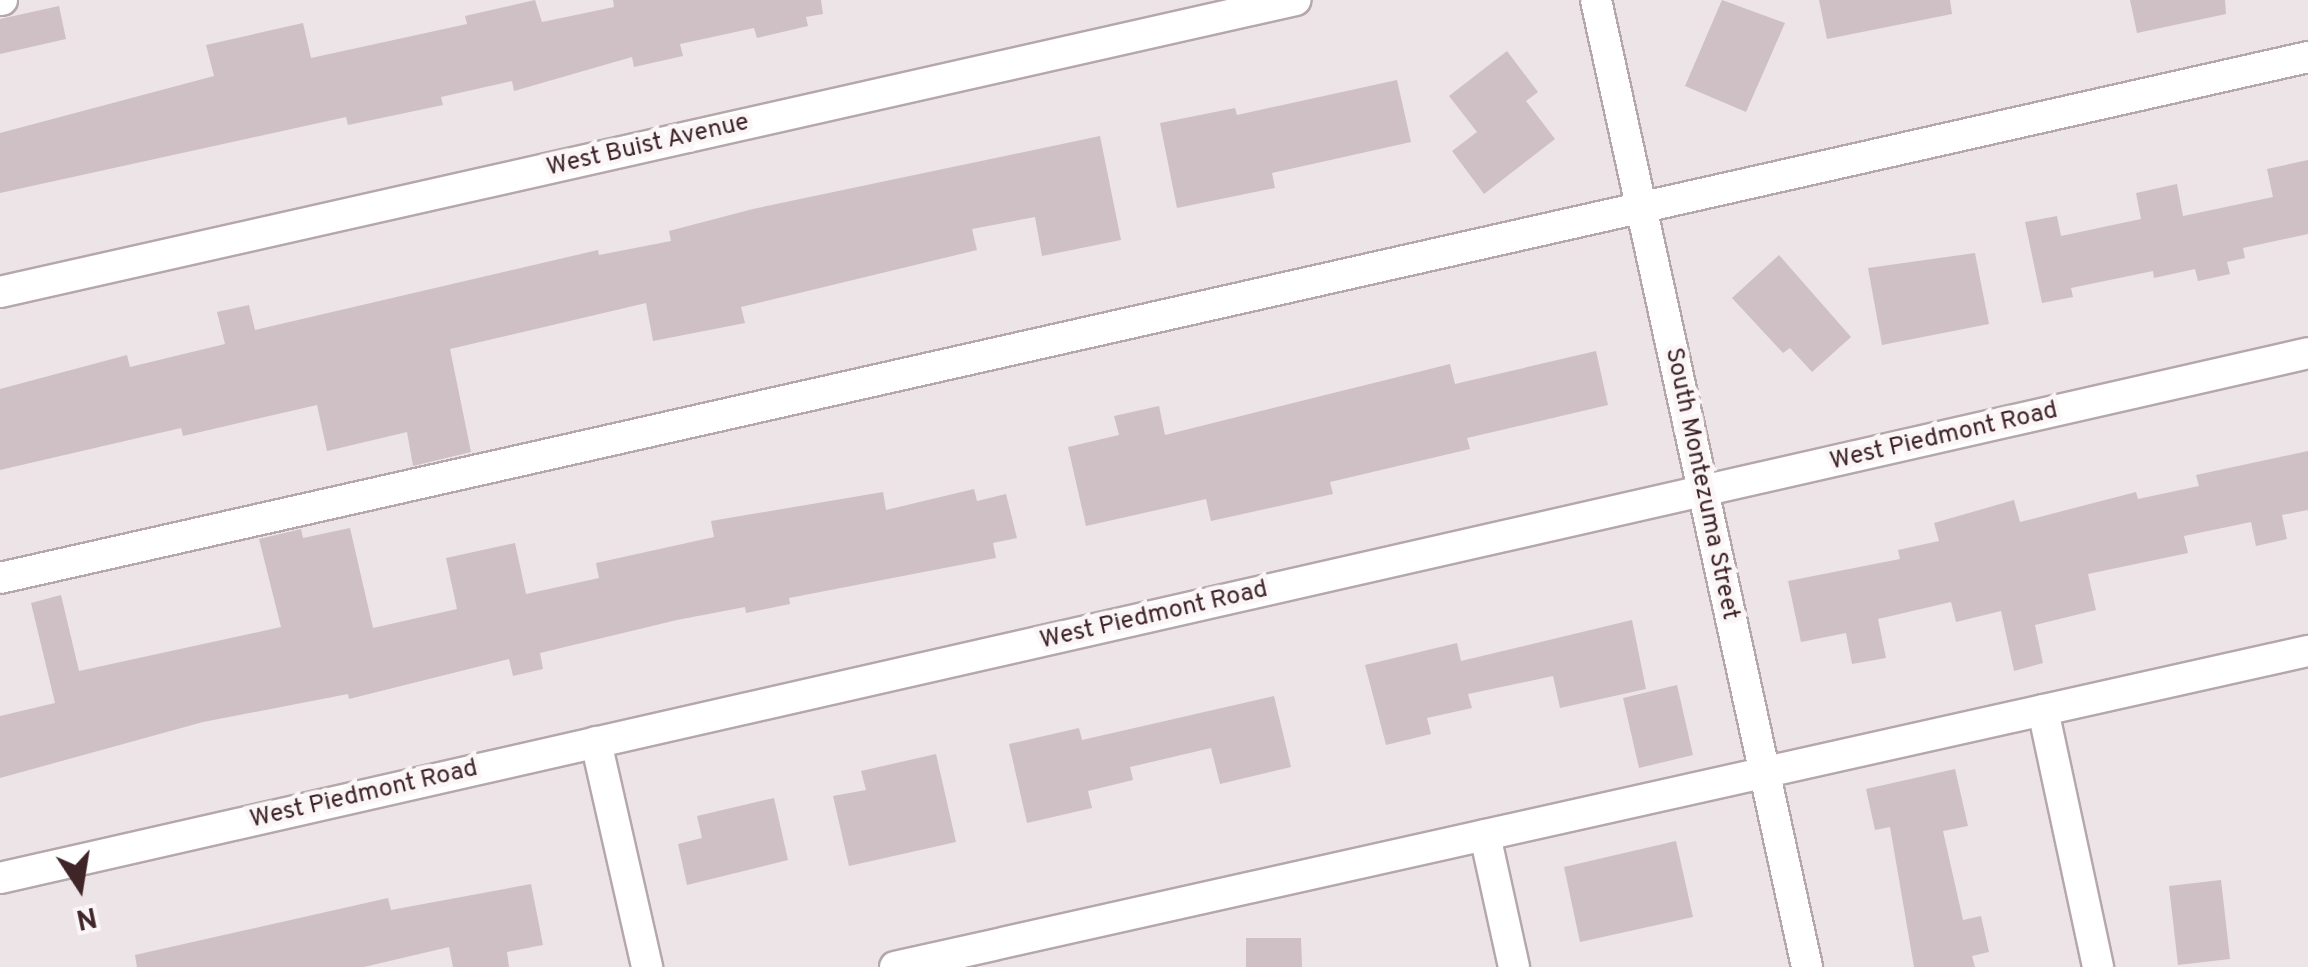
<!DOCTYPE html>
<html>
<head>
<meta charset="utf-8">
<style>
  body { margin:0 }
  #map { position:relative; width:2308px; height:967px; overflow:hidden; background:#ede4e7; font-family:Overpass,sans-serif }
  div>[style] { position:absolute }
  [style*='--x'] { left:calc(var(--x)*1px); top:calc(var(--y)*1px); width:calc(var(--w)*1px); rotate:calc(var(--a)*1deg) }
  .building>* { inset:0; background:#cec0c4 }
  .roads { filter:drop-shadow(2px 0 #b5a7aa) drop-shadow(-2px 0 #b5a7aa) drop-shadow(0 2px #b5a7aa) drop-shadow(0 -2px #b5a7aa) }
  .minor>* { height:30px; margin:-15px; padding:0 15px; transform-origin:15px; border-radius:15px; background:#fff }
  span { translate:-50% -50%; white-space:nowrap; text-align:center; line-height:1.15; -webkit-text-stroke:9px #faf5f7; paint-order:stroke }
  .street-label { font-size:25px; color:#3f2428 }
  .north { position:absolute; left:30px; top:837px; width:100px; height:100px; -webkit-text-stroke:8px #faf5f7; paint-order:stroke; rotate:168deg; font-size:28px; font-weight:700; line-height:40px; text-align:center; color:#3f2428 }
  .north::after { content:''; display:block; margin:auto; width:35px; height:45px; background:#3f2428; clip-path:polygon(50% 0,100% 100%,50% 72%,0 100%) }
</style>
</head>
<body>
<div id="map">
  <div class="building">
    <div style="clip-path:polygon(535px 0,542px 22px,614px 7px,613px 0,821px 0,823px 14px,806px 17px,808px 26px,757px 38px,754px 28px,680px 44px,683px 56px,634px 67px,632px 57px,514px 91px,512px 81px,441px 97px,443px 105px,348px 125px,346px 117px,0 193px,0 133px,214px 76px,206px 45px,303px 23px,311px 58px,467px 24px,465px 16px)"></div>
    <div style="clip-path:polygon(1722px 0,1785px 23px,1746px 112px,1685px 86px)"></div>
    <div style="clip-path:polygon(1819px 0,1950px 0,1952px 14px,1827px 39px)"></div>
    <div style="clip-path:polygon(2130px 0,2225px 0,2226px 14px,2137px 33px)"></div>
    <div style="clip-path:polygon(59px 6px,66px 39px,0 54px,0 19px)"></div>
    <div style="clip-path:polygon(1507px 51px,1538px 92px,1526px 101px,1555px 139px,1484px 194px,1452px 151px,1477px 132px,1449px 96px)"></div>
    <div style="clip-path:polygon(1397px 80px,1411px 142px,1272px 173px,1275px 188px,1177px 208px,1160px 123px,1235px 108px,1237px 115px)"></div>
    <div style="clip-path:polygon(1100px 136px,1121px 240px,1042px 256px,1035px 217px,972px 229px,977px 250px,741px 307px,745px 323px,653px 341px,646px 303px,450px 349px,471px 452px,413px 466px,407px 432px,327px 451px,317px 405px,183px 436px,181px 428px,0 470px,0 389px,127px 355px,130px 367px,225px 344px,217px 312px,249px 305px,255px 330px,598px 250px,599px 255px,671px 241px,669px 231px,753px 209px)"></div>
    <div style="clip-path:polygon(2308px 160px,2308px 234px,2243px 248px,2245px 258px,2227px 262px,2230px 274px,2198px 281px,2195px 269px,2154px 278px,2153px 271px,2071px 288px,2073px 297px,2042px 303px,2025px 222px,2057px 216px,2061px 236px,2141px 219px,2136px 193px,2177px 184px,2183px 216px,2273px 197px,2267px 169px)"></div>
    <div style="clip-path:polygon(1975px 253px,1989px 324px,1882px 345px,1868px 268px)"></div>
    <div style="clip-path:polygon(1779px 255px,1851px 337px,1812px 372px,1790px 348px,1783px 353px,1732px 298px)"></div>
    <div style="clip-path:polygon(1596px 351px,1608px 405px,1467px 438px,1470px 449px,1330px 482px,1333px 494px,1211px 521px,1206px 499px,1086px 526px,1068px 447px,1119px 435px,1114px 416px,1159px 406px,1165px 435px,1450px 364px,1455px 384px)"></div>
    <div style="clip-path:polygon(2308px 451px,2308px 510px,2282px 515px,2287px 539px,2256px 546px,2251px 522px,2184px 536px,2188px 553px,2088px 574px,2096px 610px,2035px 625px,2043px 663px,2014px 671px,2001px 611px,1956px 622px,1951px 602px,1878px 619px,1886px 658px,1852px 664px,1846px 633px,1801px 642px,1788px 581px,1900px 559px,1898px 550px,1939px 541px,1934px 523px,2014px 500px,2020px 522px,2136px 492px,2138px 499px,2199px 486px,2196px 475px)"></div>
    <div style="clip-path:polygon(974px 489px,977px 501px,1006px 494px,1017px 538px,993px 543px,996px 558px,789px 598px,790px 604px,746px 613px,745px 607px,677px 620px,540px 653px,543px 669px,513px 676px,509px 659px,349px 699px,348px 694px,203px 722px,0 778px,0 716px,55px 703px,31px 603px,61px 595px,79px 671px,281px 627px,259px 539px,301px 529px,303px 538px,350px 528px,373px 628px,457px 609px,446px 558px,515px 543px,526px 594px,599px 578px,596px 563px,714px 537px,711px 521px,883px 492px,886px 510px)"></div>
    <div style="clip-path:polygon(1632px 620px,1646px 689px,1560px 708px,1553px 676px,1468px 694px,1472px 708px,1427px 718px,1431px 734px,1386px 745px,1365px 665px,1457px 643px,1461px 661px)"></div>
    <div style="clip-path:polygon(1677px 685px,1693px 755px,1639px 768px,1623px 698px)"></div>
    <div style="clip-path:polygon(1274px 696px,1291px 767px,1220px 784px,1211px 748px,1130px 767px,1133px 780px,1088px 791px,1092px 808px,1027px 823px,1009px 744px,1079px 728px,1082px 740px)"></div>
    <div style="clip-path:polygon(936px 754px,956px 842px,849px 866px,833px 796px,866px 790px,861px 771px)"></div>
    <div style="clip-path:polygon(1955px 769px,1968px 826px,1943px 831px,1963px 920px,1981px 916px,1989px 952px,1972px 956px,1975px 967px,1914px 967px,1890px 827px,1875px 830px,1866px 789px)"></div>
    <div style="clip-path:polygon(774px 798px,788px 860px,687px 885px,678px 844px,702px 838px,697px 816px)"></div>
    <div style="clip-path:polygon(1676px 841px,1693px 917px,1580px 942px,1564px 867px)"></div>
    <div style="clip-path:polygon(2221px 880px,2230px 959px,2178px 965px,2169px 886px)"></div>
    <div style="clip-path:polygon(531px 884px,543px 945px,507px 952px,509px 967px,453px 967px,449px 947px,364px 967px,137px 967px,135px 955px,388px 898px,391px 910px)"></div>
    <div style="clip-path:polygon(1246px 938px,1301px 938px,1302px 967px,1246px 967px)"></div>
  </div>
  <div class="roads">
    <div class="minor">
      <div style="--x:0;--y:0;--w:2;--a:0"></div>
      <div style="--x:1596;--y:0;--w:990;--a:77.69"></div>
      <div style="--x:0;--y:292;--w:1328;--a:-12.7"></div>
      <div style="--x:0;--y:578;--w:2366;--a:-12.72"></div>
      <div style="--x:2043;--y:710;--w:263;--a:77.9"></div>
      <div style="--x:596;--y:742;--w:231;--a:77.2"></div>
      <div style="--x:1485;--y:835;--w:135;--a:77.6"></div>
      <div style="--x:0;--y:878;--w:2367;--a:-12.81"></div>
      <div style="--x:895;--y:967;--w:1448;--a:-12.61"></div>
    </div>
  </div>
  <div class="street-label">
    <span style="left:648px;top:146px;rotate:-13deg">West Buist Avenue</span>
    <span style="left:1944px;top:437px;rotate:-13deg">West Piedmont Road</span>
    <span style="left:1701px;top:484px;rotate:78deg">South Montezuma Street</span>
    <span style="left:1154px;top:616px;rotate:-13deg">West Piedmont Road</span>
    <span style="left:364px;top:795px;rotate:-13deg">West Piedmont Road</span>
  </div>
  <div class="north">N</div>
</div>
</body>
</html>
